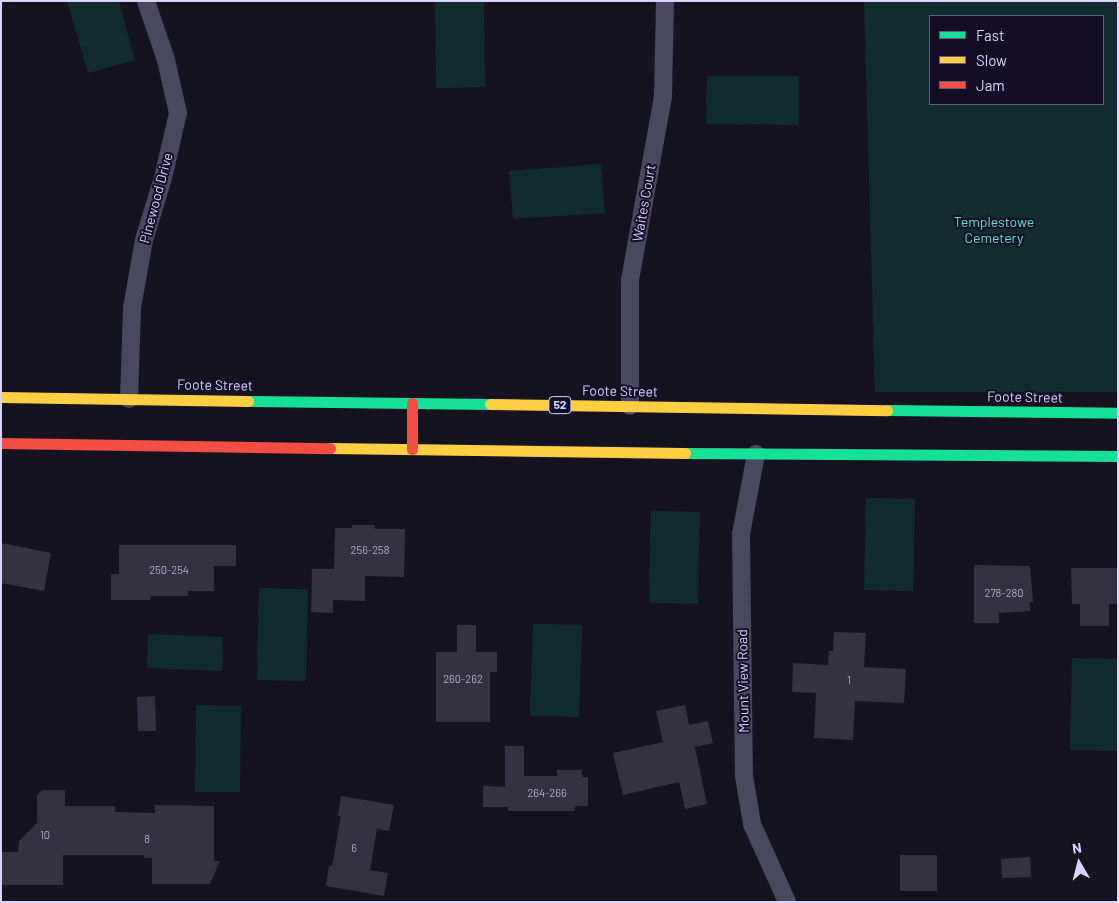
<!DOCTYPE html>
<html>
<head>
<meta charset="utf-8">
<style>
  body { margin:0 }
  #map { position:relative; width:1119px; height:903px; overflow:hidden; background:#161320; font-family:Barlow,sans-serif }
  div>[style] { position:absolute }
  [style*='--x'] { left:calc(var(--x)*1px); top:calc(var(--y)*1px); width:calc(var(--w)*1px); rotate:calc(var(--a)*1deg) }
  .green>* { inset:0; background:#112c2e }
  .building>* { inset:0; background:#343142 }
  .street>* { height:18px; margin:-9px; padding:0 9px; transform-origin:9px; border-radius:9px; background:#4a4761 }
  .fast>* { height:11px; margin:-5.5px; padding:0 5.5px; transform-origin:5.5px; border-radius:5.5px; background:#16e098 }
  .slow>* { height:11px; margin:-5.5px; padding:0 5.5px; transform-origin:5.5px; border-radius:5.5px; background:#ffcf43 }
  .jam>* { height:11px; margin:-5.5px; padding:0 5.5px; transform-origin:5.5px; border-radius:5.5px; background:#f24e42 }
  span { translate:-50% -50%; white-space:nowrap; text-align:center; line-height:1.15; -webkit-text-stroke:4px #130d26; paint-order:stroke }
  .number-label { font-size:11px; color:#b0aad0 }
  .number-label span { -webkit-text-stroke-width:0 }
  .shield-label span { padding:1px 4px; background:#130d26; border:1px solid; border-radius:4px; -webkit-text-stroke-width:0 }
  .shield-label { font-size:12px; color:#dad2ff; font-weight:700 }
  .street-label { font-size:14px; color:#dad2ff }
  .park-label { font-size:14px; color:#55e8cc }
  .frame { position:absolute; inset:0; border:2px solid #dad2ff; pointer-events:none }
  .legend { position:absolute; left:929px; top:15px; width:175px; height:90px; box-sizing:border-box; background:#130d26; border:1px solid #635c7d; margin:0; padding:6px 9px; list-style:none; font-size:15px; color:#dad2ff }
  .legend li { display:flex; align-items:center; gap:10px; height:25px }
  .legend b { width:25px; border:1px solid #635c7d }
  .north { position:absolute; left:1054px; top:838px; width:50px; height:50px; -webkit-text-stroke:4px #130d26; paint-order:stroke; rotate:352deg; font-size:14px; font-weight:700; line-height:20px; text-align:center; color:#dad2ff }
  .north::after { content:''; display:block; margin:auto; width:18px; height:22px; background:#dad2ff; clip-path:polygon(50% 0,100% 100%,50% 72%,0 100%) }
</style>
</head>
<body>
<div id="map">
  <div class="green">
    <div style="clip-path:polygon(67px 1px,119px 1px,135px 60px,88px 73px)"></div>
    <div style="clip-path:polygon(435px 1px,484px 1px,485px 87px,436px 88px)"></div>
    <div style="clip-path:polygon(evenodd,864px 1px,1118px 1px,1118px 392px,875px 392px,864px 1px,930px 16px,1103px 16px,1103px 104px,930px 104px,930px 16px)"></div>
    <div style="clip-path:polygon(707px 76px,799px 76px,799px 125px,706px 124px)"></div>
    <div style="clip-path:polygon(601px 164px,605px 213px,513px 219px,509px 171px)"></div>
    <div style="clip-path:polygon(866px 498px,915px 499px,913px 591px,864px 590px)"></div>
    <div style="clip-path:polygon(651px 511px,700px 512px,698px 604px,649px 603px)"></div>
    <div style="clip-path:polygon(259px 588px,308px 589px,306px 681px,257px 680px)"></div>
    <div style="clip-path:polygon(533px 624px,582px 625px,579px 717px,530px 716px)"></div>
    <div style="clip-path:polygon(148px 634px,223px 637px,222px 671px,147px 668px)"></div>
    <div style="clip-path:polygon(1072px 658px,1118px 659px,1118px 751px,1070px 750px)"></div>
    <div style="clip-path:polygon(196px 705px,241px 706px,240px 792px,195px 792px)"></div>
  </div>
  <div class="building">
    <div style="clip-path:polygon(352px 525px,375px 525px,375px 529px,405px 529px,404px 577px,365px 576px,365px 601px,333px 600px,333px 613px,311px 612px,312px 569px,334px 569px,335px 528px,352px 528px)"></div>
    <div style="clip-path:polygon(1px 543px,51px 553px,44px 591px,1px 583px)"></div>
    <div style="clip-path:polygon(119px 545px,236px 545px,236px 566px,214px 566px,214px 591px,188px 591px,188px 596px,151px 596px,150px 600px,111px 600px,111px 574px,119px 574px)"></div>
    <div style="clip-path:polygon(974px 565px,1030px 566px,1033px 602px,1030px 602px,1030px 611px,999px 613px,999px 623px,974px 623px)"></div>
    <div style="clip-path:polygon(1071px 568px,1118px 568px,1118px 604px,1109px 604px,1109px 626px,1080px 626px,1080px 604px,1072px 604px)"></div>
    <div style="clip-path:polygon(457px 625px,476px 625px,476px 652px,497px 652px,497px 672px,490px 672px,490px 722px,436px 722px,436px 652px,457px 652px)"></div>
    <div style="clip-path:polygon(834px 632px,866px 633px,864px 667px,906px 669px,904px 703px,855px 701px,853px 740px,814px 738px,816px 693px,792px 692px,793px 663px,828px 665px,829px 651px,833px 651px)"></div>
    <div style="clip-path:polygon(155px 696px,156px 731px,138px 731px,137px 697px)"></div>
    <div style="clip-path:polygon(685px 705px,689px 725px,708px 721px,713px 743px,695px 747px,707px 804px,685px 809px,679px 782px,623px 795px,613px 753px,663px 742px,656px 711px)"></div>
    <div style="clip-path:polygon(505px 746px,524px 746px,524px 776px,557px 776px,557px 770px,582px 770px,582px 777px,588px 777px,588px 806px,575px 806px,575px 811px,508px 811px,508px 807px,483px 807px,483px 786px,505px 787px)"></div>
    <div style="clip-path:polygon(42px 790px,65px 790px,65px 806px,115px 806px,115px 812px,155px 813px,155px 805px,214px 806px,214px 861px,220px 861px,210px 884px,152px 884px,152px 858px,144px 858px,144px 855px,63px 855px,63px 885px,1px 885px,1px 852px,18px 852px,19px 841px,37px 823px,37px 795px)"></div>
    <div style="clip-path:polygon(341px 796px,394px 805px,389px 831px,377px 829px,370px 870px,388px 873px,384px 896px,326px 886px,329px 866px,332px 866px,341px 816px,338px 816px)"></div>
    <div style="clip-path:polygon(900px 855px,937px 855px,937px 891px,900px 891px)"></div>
    <div style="clip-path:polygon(1030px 857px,1031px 877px,1002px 878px,1001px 859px)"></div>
  </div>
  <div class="street">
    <div style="--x:129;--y:399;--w:91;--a:-88.1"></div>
    <div style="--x:132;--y:308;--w:69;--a:-80"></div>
    <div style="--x:144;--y:240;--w:65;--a:-73"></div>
    <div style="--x:163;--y:178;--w:67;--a:-77"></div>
    <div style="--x:178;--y:113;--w:54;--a:-102.8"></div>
    <div style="--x:166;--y:60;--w:62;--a:-108.7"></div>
    <div style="--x:630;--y:406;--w:126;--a:-90"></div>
    <div style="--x:630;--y:280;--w:187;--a:-79.8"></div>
    <div style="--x:663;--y:96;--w:95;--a:-88.8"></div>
    <div style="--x:756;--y:454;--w:81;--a:100.6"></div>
    <div style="--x:741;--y:534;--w:242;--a:89.3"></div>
    <div style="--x:744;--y:776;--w:49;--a:80.5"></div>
    <div style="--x:752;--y:824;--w:85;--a:65.8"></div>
  </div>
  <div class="fast">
    <div style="--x:248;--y:401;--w:242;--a:0.7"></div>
    <div style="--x:887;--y:410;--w:231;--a:0.7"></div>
    <div style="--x:685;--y:453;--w:433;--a:0.4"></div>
  </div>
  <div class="slow">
    <div style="--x:1;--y:397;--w:247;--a:0.9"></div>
    <div style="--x:490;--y:404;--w:397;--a:0.9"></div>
    <div style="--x:330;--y:448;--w:355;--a:0.8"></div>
  </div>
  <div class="jam">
    <div style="--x:412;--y:403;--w:46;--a:90"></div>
    <div style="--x:1;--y:443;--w:329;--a:0.9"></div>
  </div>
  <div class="number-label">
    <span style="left:370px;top:550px">256-258</span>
    <span style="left:169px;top:570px">250-254</span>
    <span style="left:1004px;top:593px">278-280</span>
    <span style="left:463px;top:679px">260-262</span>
    <span style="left:849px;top:680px">1</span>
    <span style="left:547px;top:793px">264-266</span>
    <span style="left:45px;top:835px">10</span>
    <span style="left:147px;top:839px">8</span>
    <span style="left:354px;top:848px">6</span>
  </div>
  <div class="shield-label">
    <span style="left:560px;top:405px">52</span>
  </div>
  <div class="street-label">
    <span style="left:156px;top:198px;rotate:-75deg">Pinewood Drive</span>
    <span style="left:644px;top:203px;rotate:-80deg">Waites Court</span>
    <span style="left:215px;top:385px;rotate:1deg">Foote Street</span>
    <span style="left:620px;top:391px;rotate:1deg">Foote Street</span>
    <span style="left:1025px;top:397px;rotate:1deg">Foote Street</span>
    <span style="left:743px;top:681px;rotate:-91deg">Mount View Road</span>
  </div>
  <div class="park-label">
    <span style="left:994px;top:230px">Templestowe<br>Cemetery</span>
  </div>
  <div class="frame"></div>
  <ul class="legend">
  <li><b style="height:6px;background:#16e098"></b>Fast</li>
  <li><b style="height:6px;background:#ffcf43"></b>Slow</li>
  <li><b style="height:6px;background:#f24e42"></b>Jam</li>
  </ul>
  <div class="north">N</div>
</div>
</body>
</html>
